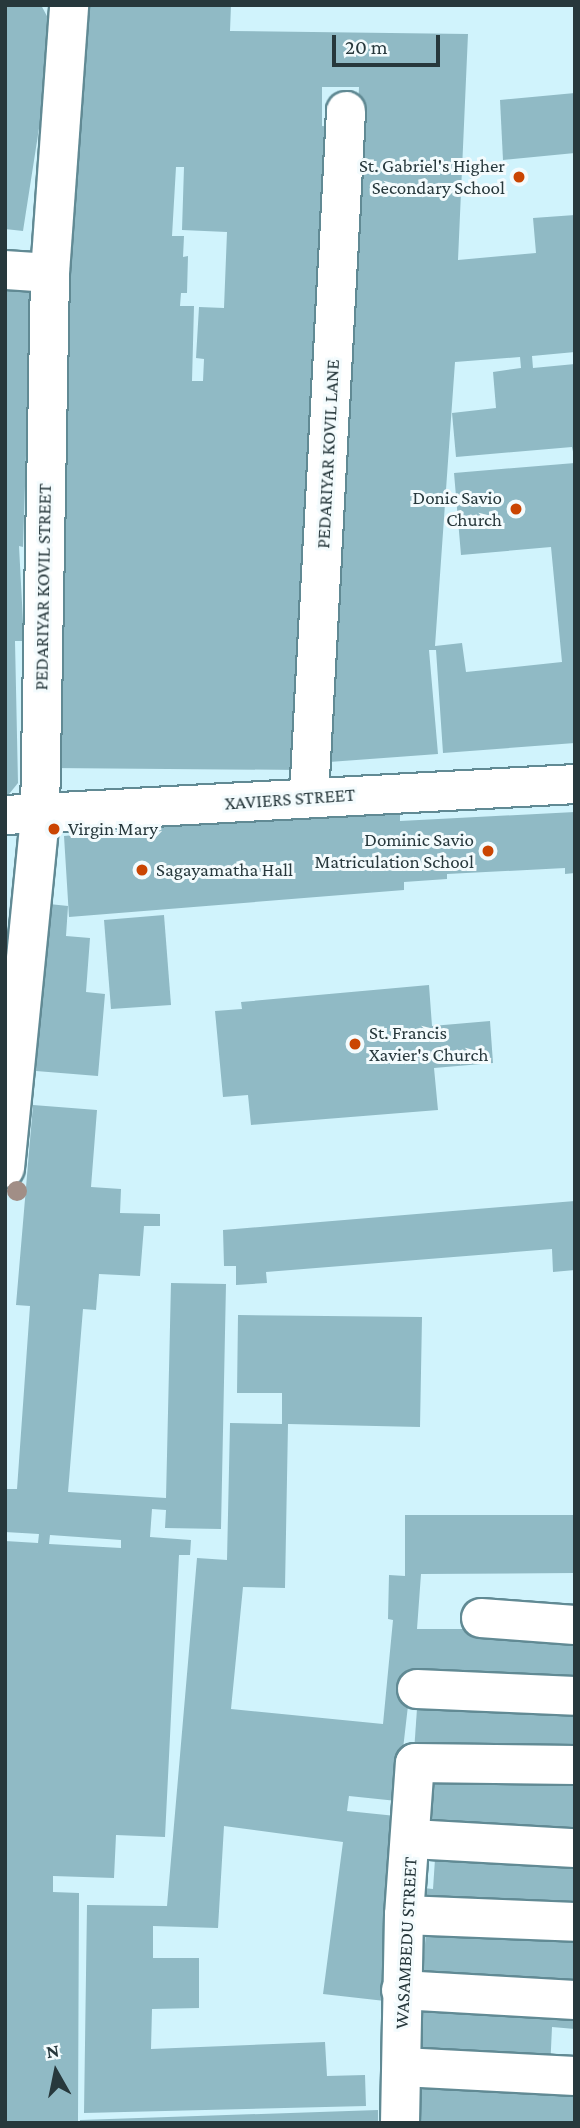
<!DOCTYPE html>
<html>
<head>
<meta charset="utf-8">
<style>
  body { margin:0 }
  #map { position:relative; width:580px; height:2128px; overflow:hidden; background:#d0f3fc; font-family:"Crimson Pro",serif }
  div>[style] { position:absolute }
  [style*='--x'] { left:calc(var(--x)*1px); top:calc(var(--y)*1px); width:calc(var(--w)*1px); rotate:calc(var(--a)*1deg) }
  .building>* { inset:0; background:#90bac5 }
  .roads { filter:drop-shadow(2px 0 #618a94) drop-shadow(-2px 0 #618a94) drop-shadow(0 2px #618a94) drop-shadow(0 -2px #618a94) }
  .minor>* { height:38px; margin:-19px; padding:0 19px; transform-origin:19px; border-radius:19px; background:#fff }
  .trees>* { width:20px; height:20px; margin:-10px; border-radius:50%; background:#a18e86 }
  .dots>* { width:19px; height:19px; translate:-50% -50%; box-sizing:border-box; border:4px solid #f3fbfd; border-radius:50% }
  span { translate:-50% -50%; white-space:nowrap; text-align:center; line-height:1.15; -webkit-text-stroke:6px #f3fbfd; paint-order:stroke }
  .poi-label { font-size:19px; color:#27383c }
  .right { translate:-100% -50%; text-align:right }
  .left { translate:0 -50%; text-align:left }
  .street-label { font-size:19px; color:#27383c }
  .frame { position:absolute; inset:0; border:7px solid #27383c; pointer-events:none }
  .north { position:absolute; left:21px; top:2037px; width:70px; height:70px; -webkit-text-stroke:5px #f3fbfd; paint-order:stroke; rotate:351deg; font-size:19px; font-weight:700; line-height:28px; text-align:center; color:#27383c }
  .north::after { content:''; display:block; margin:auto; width:24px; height:32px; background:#27383c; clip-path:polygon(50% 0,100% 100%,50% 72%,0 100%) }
  .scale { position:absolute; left:332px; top:35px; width:108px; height:32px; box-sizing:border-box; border:4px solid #27383c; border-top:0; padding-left:9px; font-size:21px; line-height:24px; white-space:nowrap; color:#27383c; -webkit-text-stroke:5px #f3fbfd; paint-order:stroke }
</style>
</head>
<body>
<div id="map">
  <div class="building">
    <div style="clip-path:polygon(5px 5px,41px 5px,48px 18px,46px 122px,40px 122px,23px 231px,5px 229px)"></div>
    <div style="clip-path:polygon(evenodd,80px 5px,231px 5px,230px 31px,468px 34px,458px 260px,536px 253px,533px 218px,575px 215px,575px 352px,532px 356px,533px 368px,575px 364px,575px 461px,572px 447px,456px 457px,452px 413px,496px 408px,493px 372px,521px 368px,520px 357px,455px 362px,435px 646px,462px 643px,466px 672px,562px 662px,551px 547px,461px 555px,454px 473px,575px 463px,575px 743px,443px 753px,436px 650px,429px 650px,438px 754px,329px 762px,359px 87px,322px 87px,322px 126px,335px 127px,301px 770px,51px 768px,52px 624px,80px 5px,176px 167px,184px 167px,182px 230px,227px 232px,224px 308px,199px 307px,196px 358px,204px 359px,203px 381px,192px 381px,194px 306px,180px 306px,181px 293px,187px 293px,188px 256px,183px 257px,184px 236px,172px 236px,176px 167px)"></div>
    <div style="clip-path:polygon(575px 93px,575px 153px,503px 160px,500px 100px)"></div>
    <div style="clip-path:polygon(5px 272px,32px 273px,23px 547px,19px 546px,24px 641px,15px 641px,18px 783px,5px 799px)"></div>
    <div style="clip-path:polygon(400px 812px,400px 821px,575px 812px,575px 873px,565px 874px,565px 868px,447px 874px,447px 879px,404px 882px,404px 890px,69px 917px,64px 836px,305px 813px,305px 819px)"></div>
    <div style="clip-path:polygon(49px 904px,68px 906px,66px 936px,90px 938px,86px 992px,105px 994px,98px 1076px,36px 1071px)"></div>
    <div style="clip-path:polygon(164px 915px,171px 1005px,111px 1009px,104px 920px)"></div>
    <div style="clip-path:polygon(429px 985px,432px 1026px,490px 1021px,493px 1063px,434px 1068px,438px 1110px,251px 1125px,248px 1095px,223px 1097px,215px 1011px,242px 1009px,241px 1002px)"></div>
    <div style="clip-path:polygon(evenodd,33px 1105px,97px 1110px,91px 1187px,121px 1189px,120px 1213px,160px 1214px,160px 1226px,144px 1226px,140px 1276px,99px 1274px,96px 1310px,83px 1309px,68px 1492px,166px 1498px,171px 1283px,226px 1284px,221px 1529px,165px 1528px,166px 1510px,152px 1509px,150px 1537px,191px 1540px,190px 1555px,179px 1555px,165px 1837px,116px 1835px,114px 1878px,53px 1876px,53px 1892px,79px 1893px,78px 2123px,5px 2123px,5px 1541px,38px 1543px,39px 1534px,5px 1532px,5px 1489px,17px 1489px,30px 1306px,16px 1305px,33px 1105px,50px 1535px,121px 1540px,121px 1548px,49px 1544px,50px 1535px)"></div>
    <div style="clip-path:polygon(575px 1201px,575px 1270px,553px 1272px,552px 1249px,266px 1272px,267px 1283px,236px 1285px,236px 1266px,224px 1266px,223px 1230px)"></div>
    <div style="clip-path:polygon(238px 1315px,422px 1317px,420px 1427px,288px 1424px,285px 1588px,243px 1587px,231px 1709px,383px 1724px,393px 1620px,388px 1619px,389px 1575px,405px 1576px,405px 1515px,575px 1515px,575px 1573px,421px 1574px,417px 1629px,575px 1629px,575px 1685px,412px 1671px,397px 1801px,349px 1796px,347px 1811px,396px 1816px,385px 2001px,323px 1994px,343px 1842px,224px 1826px,218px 1928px,153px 1926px,153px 1958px,199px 1958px,199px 2008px,152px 2009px,151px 2049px,325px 2042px,327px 2076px,365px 2075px,366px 2106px,84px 2113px,87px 1905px,167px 1906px,197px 1558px,227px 1560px,230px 1423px,282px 1424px,282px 1393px,237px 1393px)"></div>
    <div style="clip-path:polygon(418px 1694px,575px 1701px,575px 1759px,414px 1752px)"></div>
    <div style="clip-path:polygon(433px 1769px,575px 1773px,575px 1840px,426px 1832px)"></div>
    <div style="clip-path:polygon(462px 1847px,575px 1853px,575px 1917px,412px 1909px,414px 1887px,433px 1889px,435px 1859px,460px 1861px)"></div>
    <div style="clip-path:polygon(427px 1918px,575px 1926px,575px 1993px,422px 1985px)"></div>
    <div style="clip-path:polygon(415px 1997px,575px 2008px,575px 2029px,552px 2027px,550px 2070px,411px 2064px)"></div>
    <div style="clip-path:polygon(411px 2071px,575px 2078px,575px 2123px,408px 2123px)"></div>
    <div style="clip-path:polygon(378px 2110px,378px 2123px,80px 2123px,80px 2120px)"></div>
  </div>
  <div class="roads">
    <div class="minor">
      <div style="--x:5;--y:270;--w:45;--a:3.8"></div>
      <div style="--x:309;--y:797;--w:687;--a:-86.91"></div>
      <div style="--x:5;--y:815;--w:571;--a:-3.11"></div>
      <div style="--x:5;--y:1168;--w:355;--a:-84.3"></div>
      <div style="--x:40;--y:815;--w:542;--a:-88.94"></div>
      <div style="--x:50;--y:273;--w:269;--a:-85.9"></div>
      <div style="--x:481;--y:1618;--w:94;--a:4.3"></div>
      <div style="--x:417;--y:1689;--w:158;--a:2.5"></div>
      <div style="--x:412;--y:1839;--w:163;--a:3.2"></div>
      <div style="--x:404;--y:1915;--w:171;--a:2.3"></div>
      <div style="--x:401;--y:1990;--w:174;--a:3.3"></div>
      <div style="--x:402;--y:2067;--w:173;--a:3"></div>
      <div style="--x:400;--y:2123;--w:208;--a:-88.9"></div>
      <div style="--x:404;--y:1915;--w:152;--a:-85.9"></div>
      <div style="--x:415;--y:1763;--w:160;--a:0.7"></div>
    </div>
  </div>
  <div class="trees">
    <div style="left:17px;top:1191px"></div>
  </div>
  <div class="dots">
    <div style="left:519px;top:177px;background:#ca4502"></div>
    <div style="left:516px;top:509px;background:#ca4502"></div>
    <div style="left:54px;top:829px;background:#ca4502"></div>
    <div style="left:488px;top:851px;background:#ca4502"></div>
    <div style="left:142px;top:870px;background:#ca4502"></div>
    <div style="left:355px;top:1044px;background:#ca4502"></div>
  </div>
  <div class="poi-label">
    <span class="right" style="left:505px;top:177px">St. Gabriel's Higher<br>Secondary School</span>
    <span class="right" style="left:502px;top:509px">Donic Savio<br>Church</span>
    <span class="left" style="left:68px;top:829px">Virgin Mary</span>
    <span class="right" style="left:474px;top:851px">Dominic Savio<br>Matriculation School</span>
    <span class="left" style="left:156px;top:870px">Sagayamatha Hall</span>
    <span class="left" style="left:369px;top:1044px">St. Francis<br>Xavier's Church</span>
  </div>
  <div class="street-label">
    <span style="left:328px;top:454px;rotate:-87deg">PEDARIYAR KOVIL LANE</span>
    <span style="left:43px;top:587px;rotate:-89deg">PEDARIYAR KOVIL STREET</span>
    <span style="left:290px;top:799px;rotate:-4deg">XAVIERS STREET</span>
    <span style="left:406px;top:1943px;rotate:-87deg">WASAMBEDU STREET</span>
  </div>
  <div class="frame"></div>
  <div class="north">N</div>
  <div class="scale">20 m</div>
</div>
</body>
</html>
